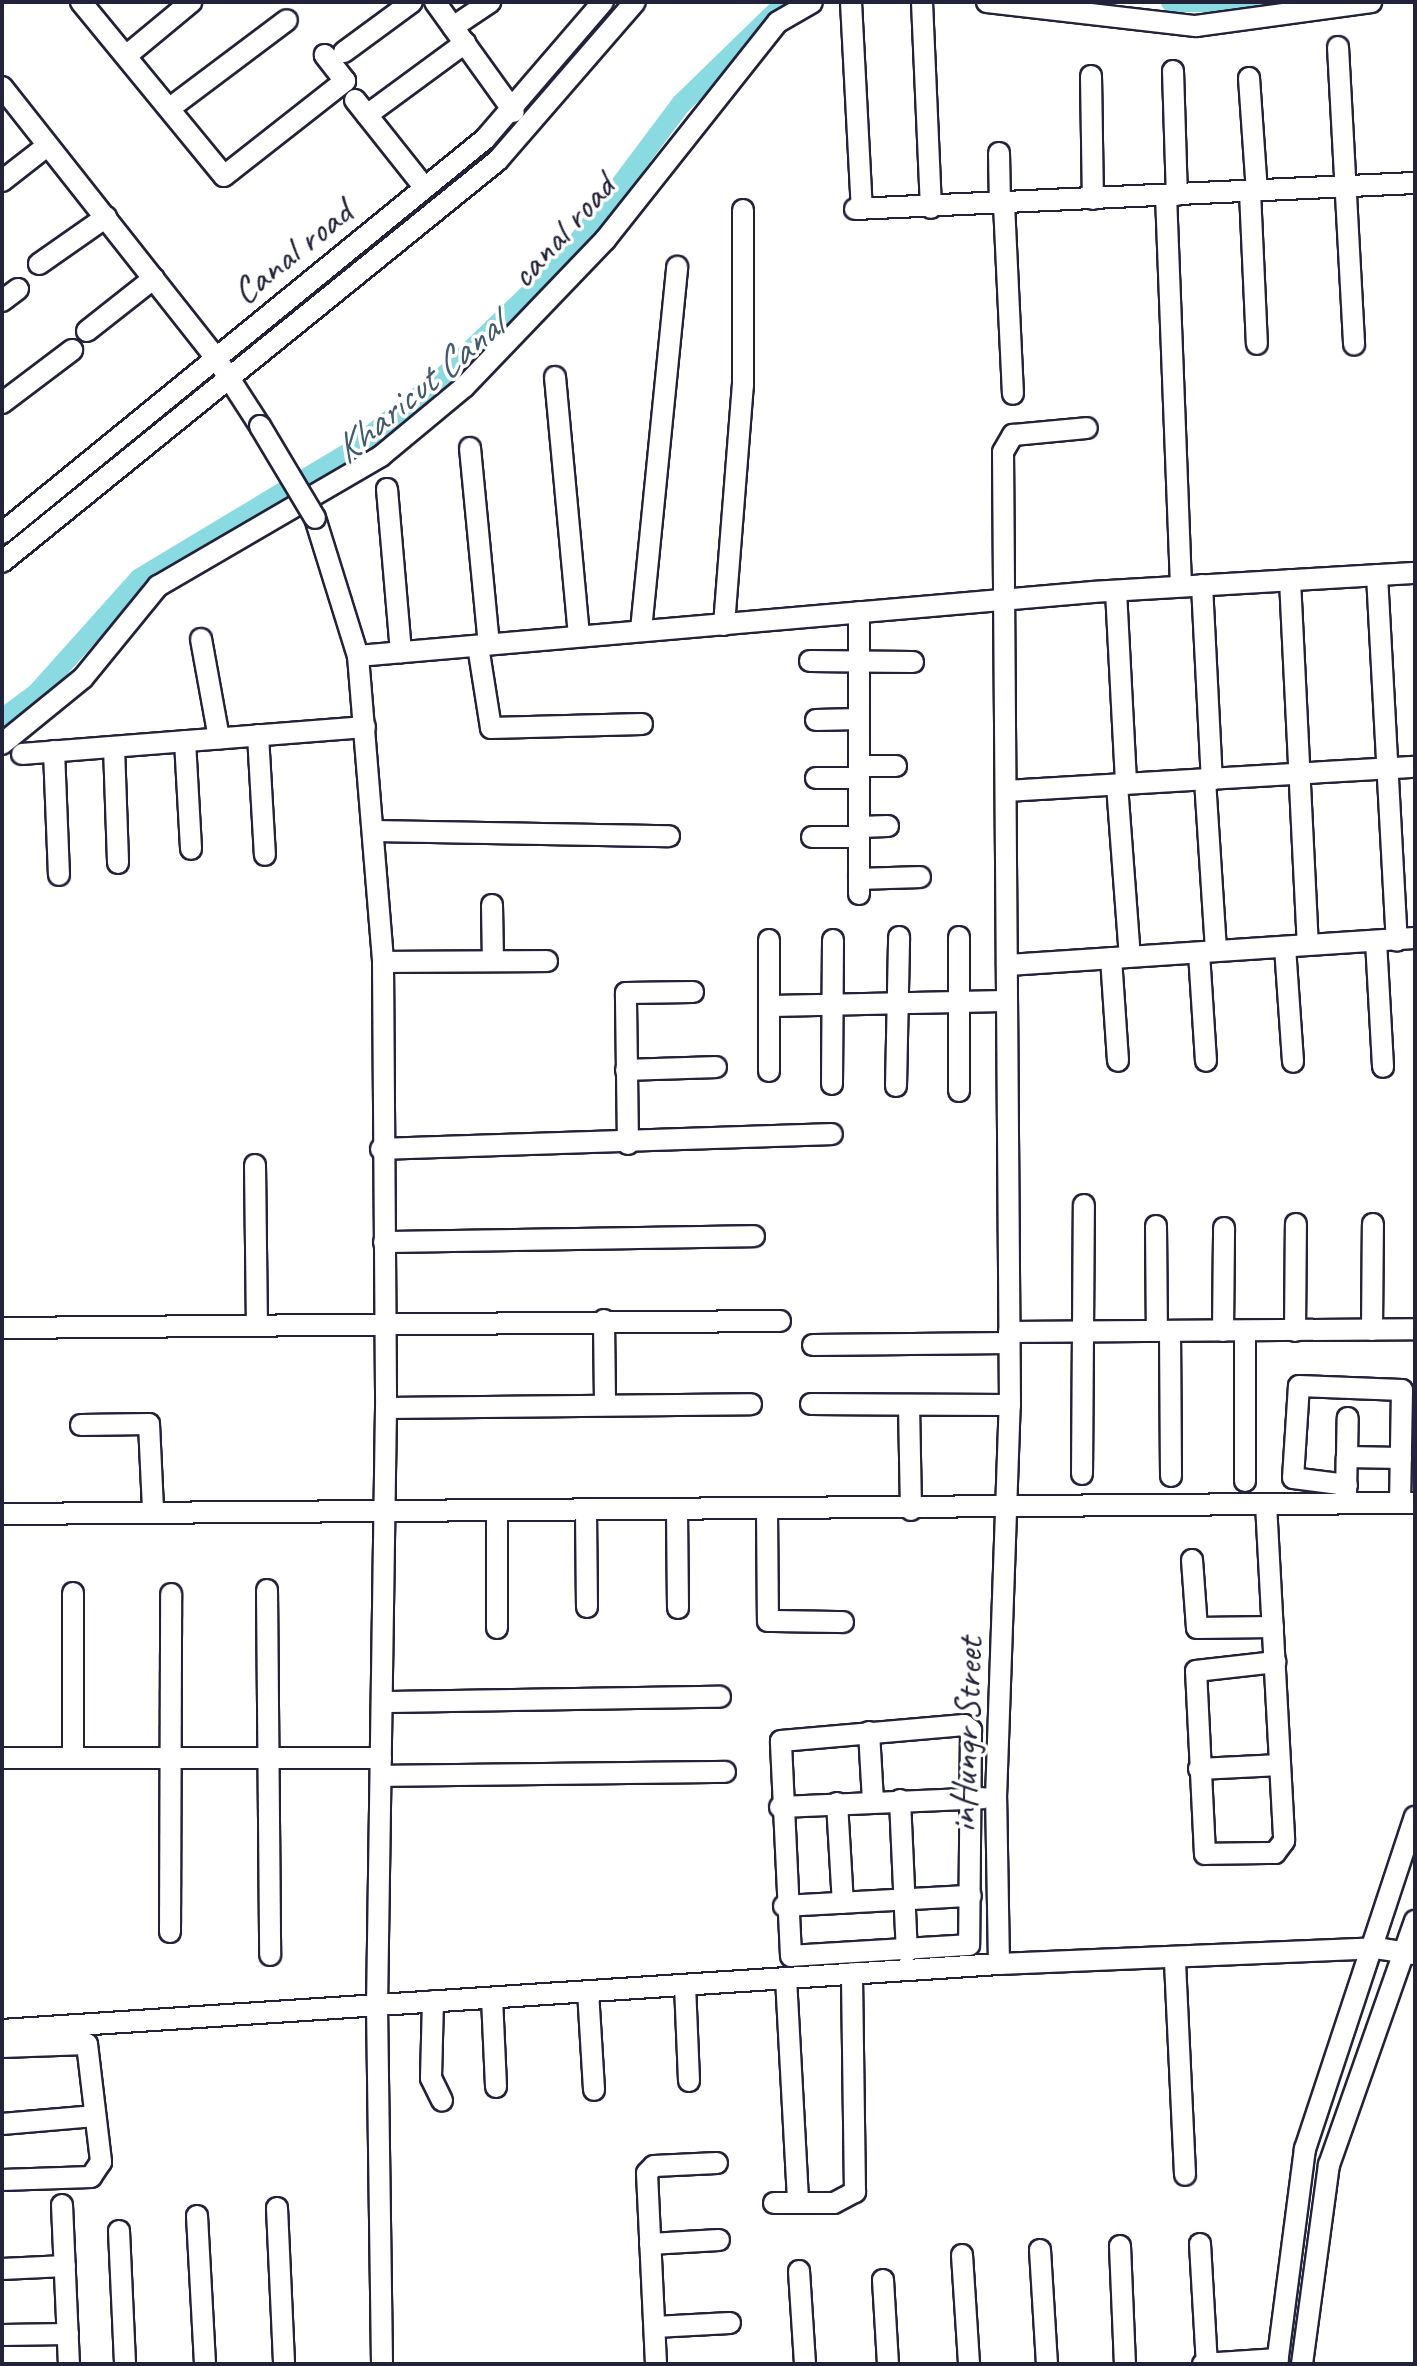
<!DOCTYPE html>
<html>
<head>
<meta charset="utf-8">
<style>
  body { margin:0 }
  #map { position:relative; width:1417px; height:2366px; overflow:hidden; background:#fff; font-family:Caveat,sans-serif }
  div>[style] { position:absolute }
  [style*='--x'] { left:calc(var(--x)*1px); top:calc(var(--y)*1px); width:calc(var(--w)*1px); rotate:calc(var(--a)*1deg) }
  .canal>* { height:20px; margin:-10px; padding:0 10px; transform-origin:10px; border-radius:10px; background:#89dbe1 }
  .roads { filter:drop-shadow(2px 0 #22223b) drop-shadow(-2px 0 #22223b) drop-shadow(0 2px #22223b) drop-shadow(0 -2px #22223b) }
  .minor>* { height:20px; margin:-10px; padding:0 10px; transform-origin:10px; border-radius:10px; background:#fff }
  .bridges { filter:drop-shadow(2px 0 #22223b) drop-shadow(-2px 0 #22223b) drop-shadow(0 2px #22223b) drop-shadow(0 -2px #22223b) }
  .minor-bridge>* { height:20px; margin:-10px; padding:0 10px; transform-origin:10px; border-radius:10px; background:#fff }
  span { translate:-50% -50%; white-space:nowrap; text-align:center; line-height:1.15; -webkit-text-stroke:7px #fff; paint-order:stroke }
  .street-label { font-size:38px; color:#22223b }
  .water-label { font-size:40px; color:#415a6d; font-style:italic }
  .frame { position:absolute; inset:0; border:4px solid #22223b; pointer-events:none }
</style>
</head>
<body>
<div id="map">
  <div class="canal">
    <div style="--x:1171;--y:2;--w:85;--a:0"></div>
    <div style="--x:2;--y:719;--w:44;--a:-36.6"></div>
    <div style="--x:37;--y:693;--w:154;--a:-48.2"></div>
    <div style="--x:140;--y:578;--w:245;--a:-31"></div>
    <div style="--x:350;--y:452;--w:121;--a:-39"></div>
    <div style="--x:444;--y:376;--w:168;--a:-44"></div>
    <div style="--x:565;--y:259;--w:194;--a:-53.2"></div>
    <div style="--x:681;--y:104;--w:146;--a:-44.2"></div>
  </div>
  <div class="roads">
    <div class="minor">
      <div style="--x:81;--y:2;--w:225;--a:50.6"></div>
      <div style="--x:224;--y:176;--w:154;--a:-38.1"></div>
      <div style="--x:345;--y:81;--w:33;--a:-128"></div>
      <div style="--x:435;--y:2;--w:135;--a:54.3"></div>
      <div style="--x:851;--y:2;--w:207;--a:87"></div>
      <div style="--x:922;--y:2;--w:206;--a:87.5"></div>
      <div style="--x:987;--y:2;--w:210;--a:6.6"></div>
      <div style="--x:1196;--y:26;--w:177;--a:-7.8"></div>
      <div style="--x:453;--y:27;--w:45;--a:-34"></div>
      <div style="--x:1338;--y:47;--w:298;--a:86.9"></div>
      <div style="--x:344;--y:52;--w:84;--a:-36.3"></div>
      <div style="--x:126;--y:56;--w:85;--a:-39.7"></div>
      <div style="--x:1173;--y:71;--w:124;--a:88.2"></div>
      <div style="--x:1091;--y:76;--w:123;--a:89.1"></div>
      <div style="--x:1249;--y:78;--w:113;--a:86"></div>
      <div style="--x:2;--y:87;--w:345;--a:51.7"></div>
      <div style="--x:216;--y:358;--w:81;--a:57.1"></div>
      <div style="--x:355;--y:100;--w:112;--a:51.5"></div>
      <div style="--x:170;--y:108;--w:146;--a:-36.9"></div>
      <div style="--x:367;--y:115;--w:122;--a:-36.3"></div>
      <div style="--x:999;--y:153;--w:51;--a:88.9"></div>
      <div style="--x:2;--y:181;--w:58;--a:-38"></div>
      <div style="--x:1250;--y:192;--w:152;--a:87.4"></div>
      <div style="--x:1166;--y:195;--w:391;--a:87.8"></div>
      <div style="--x:1004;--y:204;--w:190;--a:87.3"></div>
      <div style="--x:855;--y:209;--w:561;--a:-2.66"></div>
      <div style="--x:39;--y:264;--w:82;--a:-35"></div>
      <div style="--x:2;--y:301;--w:20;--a:-37"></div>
      <div style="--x:87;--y:331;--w:85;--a:-38.3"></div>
      <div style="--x:555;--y:377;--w:260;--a:84.7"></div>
      <div style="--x:2;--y:403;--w:88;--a:-37.1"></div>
      <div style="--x:470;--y:448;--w:197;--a:84.5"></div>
      <div style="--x:387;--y:489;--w:164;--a:85.1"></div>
      <div style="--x:315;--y:518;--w:145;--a:72.7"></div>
      <div style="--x:358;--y:656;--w:738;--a:-4.98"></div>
      <div style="--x:1093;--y:592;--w:323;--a:-3.4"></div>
      <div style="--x:2;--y:533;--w:623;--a:-39.21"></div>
      <div style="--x:485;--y:139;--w:181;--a:-49.3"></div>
      <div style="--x:2;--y:562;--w:638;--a:-39.02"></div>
      <div style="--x:498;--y:160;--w:209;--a:-49.1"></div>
      <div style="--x:1377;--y:575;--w:366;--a:86.9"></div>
      <div style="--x:1290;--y:580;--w:365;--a:87.2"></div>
      <div style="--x:1202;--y:585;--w:195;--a:87.1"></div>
      <div style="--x:1116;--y:591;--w:193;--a:87"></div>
      <div style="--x:724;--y:625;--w:241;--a:-85.5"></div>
      <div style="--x:743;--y:385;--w:175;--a:-90"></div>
      <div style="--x:641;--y:630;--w:365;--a:-84.3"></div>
      <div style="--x:201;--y:639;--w:101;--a:79.7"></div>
      <div style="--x:478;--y:646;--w:83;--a:81"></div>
      <div style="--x:491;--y:728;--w:151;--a:-1.5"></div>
      <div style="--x:358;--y:656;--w:307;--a:85.3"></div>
      <div style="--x:383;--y:962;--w:446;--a:89.6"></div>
      <div style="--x:386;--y:1408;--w:597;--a:90.86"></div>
      <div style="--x:377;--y:2005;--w:359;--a:89.2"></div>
      <div style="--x:810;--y:661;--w:103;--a:0.6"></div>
      <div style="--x:816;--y:720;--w:43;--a:-1.3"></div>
      <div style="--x:258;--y:735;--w:120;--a:86.7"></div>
      <div style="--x:185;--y:741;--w:108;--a:86.8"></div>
      <div style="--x:2;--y:744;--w:104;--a:-39.2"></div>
      <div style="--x:83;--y:678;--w:119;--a:-50.8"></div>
      <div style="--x:158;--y:586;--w:258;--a:-30.2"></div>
      <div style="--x:381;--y:456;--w:108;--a:-39.7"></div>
      <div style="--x:464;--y:387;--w:204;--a:-46.2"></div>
      <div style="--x:605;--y:240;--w:278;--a:-51.6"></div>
      <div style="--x:778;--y:22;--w:39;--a:-30"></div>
      <div style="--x:114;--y:747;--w:116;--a:88"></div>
      <div style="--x:54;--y:751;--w:124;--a:87.7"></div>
      <div style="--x:22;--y:754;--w:344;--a:-4.5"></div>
      <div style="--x:859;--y:766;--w:37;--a:0"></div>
      <div style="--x:816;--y:778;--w:43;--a:0"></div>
      <div style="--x:1205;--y:780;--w:171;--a:86.3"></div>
      <div style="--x:1117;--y:785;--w:172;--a:85.7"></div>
      <div style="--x:1006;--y:791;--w:410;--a:-3.4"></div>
      <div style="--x:859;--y:827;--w:29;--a:-2"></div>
      <div style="--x:374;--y:831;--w:295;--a:1"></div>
      <div style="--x:812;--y:837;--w:47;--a:0"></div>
      <div style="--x:859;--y:879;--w:61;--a:-1.9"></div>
      <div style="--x:859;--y:894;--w:282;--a:-90"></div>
      <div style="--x:492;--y:905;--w:56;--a:89"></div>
      <div style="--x:959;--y:937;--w:154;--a:90"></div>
      <div style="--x:769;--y:940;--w:131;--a:90"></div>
      <div style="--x:1376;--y:941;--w:126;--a:86.8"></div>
      <div style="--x:1285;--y:947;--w:115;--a:86"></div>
      <div style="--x:1199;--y:953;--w:108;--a:86.3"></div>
      <div style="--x:1111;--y:958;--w:103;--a:86.1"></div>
      <div style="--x:383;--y:962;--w:164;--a:-0.3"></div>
      <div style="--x:1007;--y:965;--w:409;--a:-3.8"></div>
      <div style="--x:770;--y:1006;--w:236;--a:-1.2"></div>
      <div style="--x:626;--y:1070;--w:90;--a:-1.9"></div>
      <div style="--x:832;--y:1084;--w:144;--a:-89.6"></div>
      <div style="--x:896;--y:1086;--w:149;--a:-88.8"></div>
      <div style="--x:628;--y:1144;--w:151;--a:-90.8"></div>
      <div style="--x:626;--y:993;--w:67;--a:-0.9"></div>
      <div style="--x:381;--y:1149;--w:451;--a:-1.9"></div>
      <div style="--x:255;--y:1165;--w:157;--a:89.3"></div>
      <div style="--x:1156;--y:1226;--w:105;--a:89.5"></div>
      <div style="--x:384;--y:1242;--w:370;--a:-0.9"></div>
      <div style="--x:604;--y:1320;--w:85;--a:89.3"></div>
      <div style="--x:2;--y:1328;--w:778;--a:-0.52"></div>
      <div style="--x:1372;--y:1330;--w:106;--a:-89.5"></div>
      <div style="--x:1170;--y:1331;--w:145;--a:89.6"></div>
      <div style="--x:1223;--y:1331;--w:103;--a:-89.4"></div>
      <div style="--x:1245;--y:1331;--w:150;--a:90"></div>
      <div style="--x:1295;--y:1331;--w:107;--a:-89.5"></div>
      <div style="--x:1009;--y:1332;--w:406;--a:-0.4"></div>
      <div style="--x:813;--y:1345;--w:196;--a:-0.6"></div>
      <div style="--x:811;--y:1404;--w:199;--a:0.3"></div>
      <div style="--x:909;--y:1405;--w:105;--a:88.9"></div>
      <div style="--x:386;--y:1408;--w:365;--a:-0.6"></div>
      <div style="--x:81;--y:1425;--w:68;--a:-0.8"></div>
      <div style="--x:149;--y:1424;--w:86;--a:87.3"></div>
      <div style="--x:1347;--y:1457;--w:39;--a:-89"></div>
      <div style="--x:1082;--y:1474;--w:269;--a:-89.6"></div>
      <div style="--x:1347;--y:1485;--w:54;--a:-172.6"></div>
      <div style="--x:1293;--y:1478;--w:92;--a:-86.3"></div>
      <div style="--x:1299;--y:1386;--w:103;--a:2.2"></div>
      <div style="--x:1402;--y:1390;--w:113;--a:91"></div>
      <div style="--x:1346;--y:1496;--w:39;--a:-89"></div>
      <div style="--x:1347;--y:1457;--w:54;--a:1.1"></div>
      <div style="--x:1266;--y:1504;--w:337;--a:86.9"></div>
      <div style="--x:1284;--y:1841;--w:15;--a:127"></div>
      <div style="--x:1275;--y:1853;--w:70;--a:179.2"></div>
      <div style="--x:1205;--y:1854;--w:183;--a:-92.8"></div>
      <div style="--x:1196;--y:1671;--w:80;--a:-6.5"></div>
      <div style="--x:767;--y:1511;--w:110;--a:89.5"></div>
      <div style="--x:768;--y:1621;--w:75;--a:0.8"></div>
      <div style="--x:677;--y:1512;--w:96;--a:89.4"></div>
      <div style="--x:586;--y:1513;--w:94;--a:89.4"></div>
      <div style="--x:2;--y:1514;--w:1413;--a:-0.45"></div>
      <div style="--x:1192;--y:1560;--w:68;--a:85.8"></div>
      <div style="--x:1197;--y:1628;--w:76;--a:-0.8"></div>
      <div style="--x:267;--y:1590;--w:365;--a:89.5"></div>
      <div style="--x:73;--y:1593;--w:164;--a:90"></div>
      <div style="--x:497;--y:1628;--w:114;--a:-90"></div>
      <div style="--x:384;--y:1702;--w:336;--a:-0.9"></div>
      <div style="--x:964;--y:1725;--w:9;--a:36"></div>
      <div style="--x:971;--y:1730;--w:215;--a:90.5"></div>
      <div style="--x:969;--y:1945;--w:178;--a:176.5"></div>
      <div style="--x:791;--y:1956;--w:215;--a:-92.7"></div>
      <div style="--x:781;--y:1741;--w:184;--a:-5"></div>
      <div style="--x:869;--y:1732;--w:69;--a:86.7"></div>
      <div style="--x:2;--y:1758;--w:379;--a:0"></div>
      <div style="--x:1199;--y:1769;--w:81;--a:-2.8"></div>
      <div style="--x:382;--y:1776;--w:343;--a:-0.7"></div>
      <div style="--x:900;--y:1800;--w:152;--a:87.4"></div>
      <div style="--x:837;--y:1803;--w:100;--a:86.6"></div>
      <div style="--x:780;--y:1807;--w:204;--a:-2.5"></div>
      <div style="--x:784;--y:1906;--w:187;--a:-3.1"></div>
      <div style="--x:170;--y:1932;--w:338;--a:-89.8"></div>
      <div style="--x:1175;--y:1962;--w:213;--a:87.3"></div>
      <div style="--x:999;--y:1964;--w:166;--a:-91"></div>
      <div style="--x:996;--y:1798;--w:393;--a:-88"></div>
      <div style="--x:1010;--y:1405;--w:953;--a:-90.42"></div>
      <div style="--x:1003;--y:452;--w:20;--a:-60"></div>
      <div style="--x:1013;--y:435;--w:74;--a:-5.4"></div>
      <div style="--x:786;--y:1978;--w:225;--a:86.9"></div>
      <div style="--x:685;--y:1985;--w:96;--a:87.6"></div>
      <div style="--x:588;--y:1991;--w:99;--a:86.5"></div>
      <div style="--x:492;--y:1998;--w:89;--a:87.4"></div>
      <div style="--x:433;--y:2001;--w:77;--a:91.5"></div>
      <div style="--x:431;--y:2078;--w:25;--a:64"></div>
      <div style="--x:2;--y:2030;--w:999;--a:-3.79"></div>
      <div style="--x:999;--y:1964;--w:377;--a:-2.4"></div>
      <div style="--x:1376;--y:1948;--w:39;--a:9"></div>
      <div style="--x:2;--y:2047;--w:85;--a:-2"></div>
      <div style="--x:87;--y:2044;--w:119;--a:83.2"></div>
      <div style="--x:101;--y:2162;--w:18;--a:124"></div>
      <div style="--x:91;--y:2177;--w:89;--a:178.1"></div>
      <div style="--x:2;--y:2124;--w:93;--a:-4.9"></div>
      <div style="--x:774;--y:2203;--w:60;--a:0"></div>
      <div style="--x:834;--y:2203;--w:24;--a:-28"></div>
      <div style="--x:855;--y:2192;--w:219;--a:-90.8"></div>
      <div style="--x:62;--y:2205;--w:159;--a:87.5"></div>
      <div style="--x:277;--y:2208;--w:156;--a:87.4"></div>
      <div style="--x:197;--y:2216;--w:148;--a:86.9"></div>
      <div style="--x:119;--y:2231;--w:133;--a:87.4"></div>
      <div style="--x:650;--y:2244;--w:69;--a:-3.3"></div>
      <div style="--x:1200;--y:2244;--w:120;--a:86.7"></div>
      <div style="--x:1120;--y:2246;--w:118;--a:87.6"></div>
      <div style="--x:1040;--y:2250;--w:114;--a:86.5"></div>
      <div style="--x:962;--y:2255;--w:109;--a:86.3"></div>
      <div style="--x:2;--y:2269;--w:63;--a:-2.7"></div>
      <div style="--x:799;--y:2271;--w:93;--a:86.3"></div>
      <div style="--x:883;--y:2280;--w:84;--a:86.6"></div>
      <div style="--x:655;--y:2327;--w:75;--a:-3.1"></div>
      <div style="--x:2;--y:2335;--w:66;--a:-0.9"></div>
      <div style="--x:656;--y:2364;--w:191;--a:-92.7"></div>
      <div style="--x:647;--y:2173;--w:10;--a:-45"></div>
      <div style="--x:654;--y:2166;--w:63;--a:-2.7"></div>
      <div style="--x:1203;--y:2364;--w:75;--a:-3.8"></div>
      <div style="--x:1277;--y:2364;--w:217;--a:-82.6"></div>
      <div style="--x:1305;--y:2149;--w:350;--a:-71.7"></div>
      <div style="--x:1302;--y:2364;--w:201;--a:-82.3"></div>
      <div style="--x:1329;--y:2165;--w:259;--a:-70.6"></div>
    </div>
  </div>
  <div class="bridges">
    <div class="minor-bridge">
      <div style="--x:260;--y:426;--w:107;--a:59.1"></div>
    </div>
  </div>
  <div class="street-label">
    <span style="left:562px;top:231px;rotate:-48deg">canal road</span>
    <span style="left:292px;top:252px;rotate:-39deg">Canal road</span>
    <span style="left:966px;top:1735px;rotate:-88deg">inHungr Street</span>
  </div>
  <div class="water-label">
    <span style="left:418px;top:388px;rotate:-40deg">Kharicut Canal</span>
  </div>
  <div class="frame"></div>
</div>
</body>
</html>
